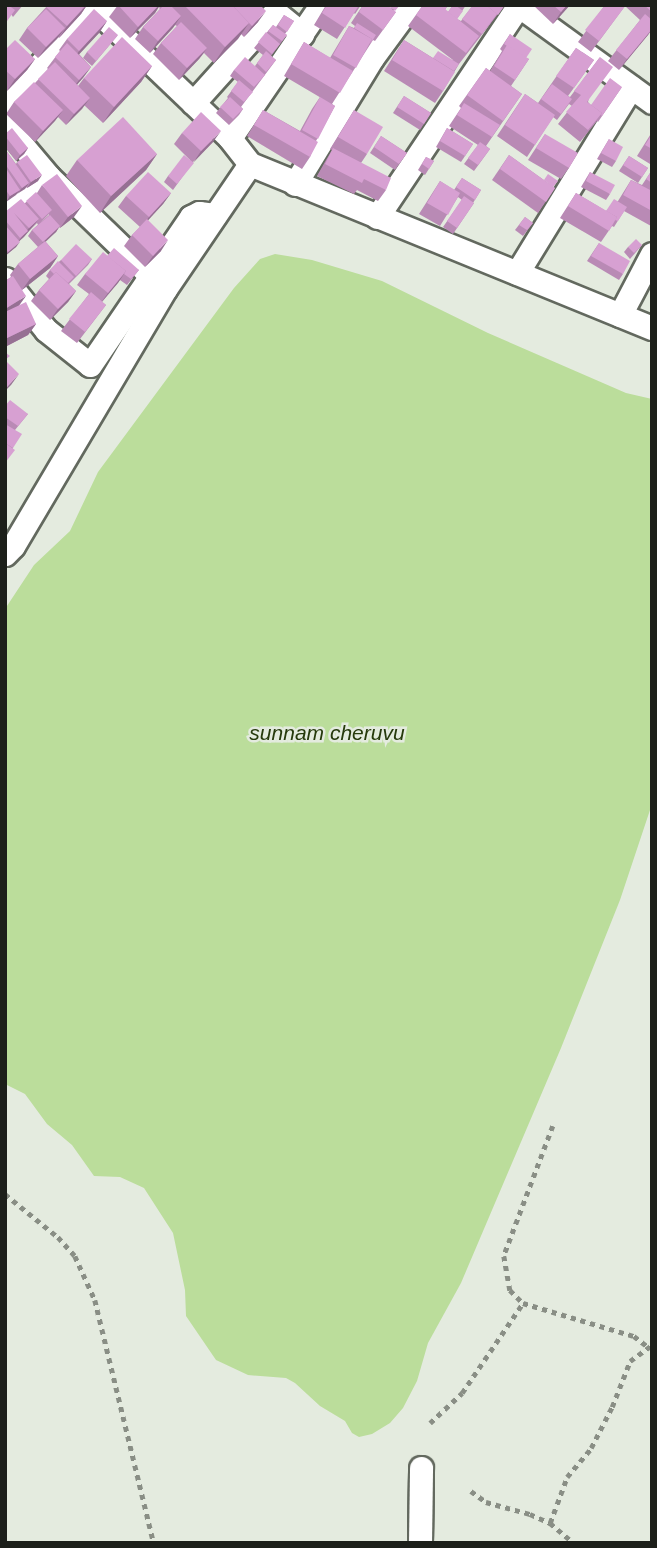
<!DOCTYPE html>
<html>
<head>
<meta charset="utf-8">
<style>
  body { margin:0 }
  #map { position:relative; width:657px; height:1548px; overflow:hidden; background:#e4ebdf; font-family:Arial,sans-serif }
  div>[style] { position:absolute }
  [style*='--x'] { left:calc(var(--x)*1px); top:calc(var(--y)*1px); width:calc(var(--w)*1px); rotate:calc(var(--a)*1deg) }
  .water>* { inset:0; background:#bbdd9b }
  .path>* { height:4.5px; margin-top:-2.25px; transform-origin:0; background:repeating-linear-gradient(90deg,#898e85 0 5px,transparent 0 10px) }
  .roads { filter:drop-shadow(2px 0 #63695f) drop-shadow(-2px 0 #63695f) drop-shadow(0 2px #63695f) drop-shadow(0 -2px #63695f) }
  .street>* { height:23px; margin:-11.5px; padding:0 11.5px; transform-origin:11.5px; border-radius:11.5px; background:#fff }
  .wall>* { inset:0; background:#b98ab5 }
  .shaded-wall>* { inset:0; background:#967093 }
  .building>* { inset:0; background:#d7a0d2 }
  span { translate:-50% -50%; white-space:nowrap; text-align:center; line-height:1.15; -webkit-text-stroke:5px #e4ebdf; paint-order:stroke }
  .water-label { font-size:21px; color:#263a0c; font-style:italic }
  .frame { position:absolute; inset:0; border:7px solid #1c1f1a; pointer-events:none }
</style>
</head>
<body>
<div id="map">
  <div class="water">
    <div style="clip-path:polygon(275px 254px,312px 260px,382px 281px,488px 333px,626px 393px,652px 399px,652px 804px,620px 900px,561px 1048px,461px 1283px,428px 1343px,417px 1381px,403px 1408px,390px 1423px,372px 1434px,359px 1437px,352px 1433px,345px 1421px,320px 1406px,295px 1383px,286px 1378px,248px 1375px,216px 1360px,186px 1316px,185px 1290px,173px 1233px,144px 1188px,120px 1177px,94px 1176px,72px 1145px,47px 1124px,25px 1094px,5px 1084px,5px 609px,34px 565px,70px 531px,98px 472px,234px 288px,260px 259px)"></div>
  </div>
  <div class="path">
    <div style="--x:553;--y:1126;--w:139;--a:110.7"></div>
    <div style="--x:504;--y:1256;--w:35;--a:80"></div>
    <div style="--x:510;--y:1290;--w:18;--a:45"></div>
    <div style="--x:523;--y:1303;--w:116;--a:16.6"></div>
    <div style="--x:634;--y:1336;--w:16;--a:38"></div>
    <div style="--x:5;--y:1194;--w:68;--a:39.1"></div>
    <div style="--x:58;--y:1237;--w:25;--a:48"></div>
    <div style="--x:75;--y:1256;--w:48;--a:65.6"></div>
    <div style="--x:95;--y:1300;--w:250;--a:76.4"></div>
    <div style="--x:430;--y:1423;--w:44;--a:-43.2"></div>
    <div style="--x:462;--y:1393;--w:109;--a:-55.9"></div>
    <div style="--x:471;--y:1491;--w:19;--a:36"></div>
    <div style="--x:486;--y:1502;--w:46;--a:15.3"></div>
    <div style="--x:530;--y:1514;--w:22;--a:24"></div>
    <div style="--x:550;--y:1523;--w:31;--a:40"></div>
    <div style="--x:550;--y:1523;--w:49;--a:-69.7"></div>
    <div style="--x:567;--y:1477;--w:38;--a:-50"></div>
    <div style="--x:591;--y:1448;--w:46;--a:-62.9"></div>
    <div style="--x:612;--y:1407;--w:49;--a:-68.6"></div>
    <div style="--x:630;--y:1361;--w:27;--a:-36"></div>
  </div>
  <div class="roads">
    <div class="street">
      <div style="--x:518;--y:5;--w:165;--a:35.9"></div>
      <div style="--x:5;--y:102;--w:118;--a:-46.7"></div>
      <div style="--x:86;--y:16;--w:14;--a:-8"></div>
      <div style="--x:100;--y:14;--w:12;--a:-48"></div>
      <div style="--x:193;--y:103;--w:122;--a:-48"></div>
      <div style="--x:275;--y:12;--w:35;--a:39"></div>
      <div style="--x:5;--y:125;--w:68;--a:49.8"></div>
      <div style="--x:49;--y:177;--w:141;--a:44.1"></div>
      <div style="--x:230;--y:138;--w:161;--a:-55.6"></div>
      <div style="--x:250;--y:164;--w:434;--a:22.2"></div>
      <div style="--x:295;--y:184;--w:148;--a:-58.6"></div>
      <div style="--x:372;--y:58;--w:66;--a:-53.7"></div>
      <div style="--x:5;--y:209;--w:54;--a:-36"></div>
      <div style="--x:377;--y:217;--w:254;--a:-56.2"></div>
      <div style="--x:517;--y:273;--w:218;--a:-58.5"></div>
      <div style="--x:5;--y:279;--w:65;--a:51.2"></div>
      <div style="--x:46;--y:330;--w:56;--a:38.5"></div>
      <div style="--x:90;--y:365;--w:179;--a:-55.7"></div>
      <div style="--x:191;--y:217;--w:9;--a:-27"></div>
      <div style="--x:199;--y:213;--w:16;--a:7"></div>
      <div style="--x:620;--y:315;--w:69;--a:-62.3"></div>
      <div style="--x:5;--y:554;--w:11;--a:-45"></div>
      <div style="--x:13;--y:546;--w:299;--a:-59.4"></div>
      <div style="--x:165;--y:289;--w:151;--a:-55.8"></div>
      <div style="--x:250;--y:164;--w:33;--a:-128"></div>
      <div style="--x:230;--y:138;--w:192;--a:-136.3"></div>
      <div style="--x:420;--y:1543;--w:75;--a:-89.2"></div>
    </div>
  </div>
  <div class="wall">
    <div style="clip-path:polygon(5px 5px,23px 5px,13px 17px)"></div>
    <div style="clip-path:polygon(48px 5px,87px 5px,81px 14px,59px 38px,58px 37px,38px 58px,19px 40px,27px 28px)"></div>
    <div style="clip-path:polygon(118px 5px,160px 5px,155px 13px,130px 38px,109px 17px)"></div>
    <div style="clip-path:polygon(161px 5px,260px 5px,258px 22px,244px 37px,241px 34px,214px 63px,204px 53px,199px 59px,179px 80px,153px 54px,161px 43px,177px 26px,175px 25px,150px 53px,135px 39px,143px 27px,160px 9px,159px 8px)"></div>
    <div style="clip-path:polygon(326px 5px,361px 5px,355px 14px,354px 13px,337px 39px,314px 25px)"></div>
    <div style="clip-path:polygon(363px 5px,396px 12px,375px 41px,373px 40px,332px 104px,335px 106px,316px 141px,310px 157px,302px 169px,247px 136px,263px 110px,300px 131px,312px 109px,320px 97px,328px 102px,284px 76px,304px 42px,330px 58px,349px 26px,354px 28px,355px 26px,351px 23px)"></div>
    <div style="clip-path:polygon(423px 5px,448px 5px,445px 10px,448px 12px,453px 5px,466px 5px,457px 19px,461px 21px,473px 5px,505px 5px,459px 64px,443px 91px,435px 103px,384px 71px,404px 40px,433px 58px,453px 60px,408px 26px)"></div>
    <div style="clip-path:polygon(533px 5px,570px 5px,553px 24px)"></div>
    <div style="clip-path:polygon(605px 5px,652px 5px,652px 30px,619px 70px,608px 61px,640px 20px,625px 6px,591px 52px,578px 42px)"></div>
    <div style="clip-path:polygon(284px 15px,294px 21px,285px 34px,287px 35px,271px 56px,276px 60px,241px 107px,243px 109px,239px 115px,229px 125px,216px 113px,228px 98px,227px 97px,238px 82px,230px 76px,234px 70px,255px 66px,263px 55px,254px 48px,273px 25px,276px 27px)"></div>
    <div style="clip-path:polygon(107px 21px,99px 33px,79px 54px,91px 67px,77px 85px,78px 86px,84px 78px,152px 66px,141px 82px,103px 123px,84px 105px,66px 125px,58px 117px,35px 142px,6px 114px,14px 102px,35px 83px,48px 69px,47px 68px,60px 51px,59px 50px,67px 39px)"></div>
    <div style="clip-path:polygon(510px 34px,526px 58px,529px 59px,511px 86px,522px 94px,486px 146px,490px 149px,474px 171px,464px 164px,478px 145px,449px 126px,461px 108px,459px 106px,486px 68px,490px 71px,502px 51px,500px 49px)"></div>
    <div style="clip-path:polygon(118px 35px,92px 66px,83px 58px,87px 52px)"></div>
    <div style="clip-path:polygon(576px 48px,594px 60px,568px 96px,570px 97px,600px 57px,588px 102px,591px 105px,622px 87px,598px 122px,597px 121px,580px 142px,558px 124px,572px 106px,569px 104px,557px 120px,553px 117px,527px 157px,497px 136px,525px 94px,538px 103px)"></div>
    <div style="clip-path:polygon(5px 50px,35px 59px,27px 70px,7px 91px,5px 89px)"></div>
    <div style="clip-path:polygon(404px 96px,431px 113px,420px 130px,393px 113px)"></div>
    <div style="clip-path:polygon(354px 110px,367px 154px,361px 163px,386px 190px,378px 201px,357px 190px,354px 194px,317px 176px,326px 160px,332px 150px,330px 149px)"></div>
    <div style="clip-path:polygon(447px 128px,473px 144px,461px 162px,436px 147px)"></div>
    <div style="clip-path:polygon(652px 132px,652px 162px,650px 164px,637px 156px)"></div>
    <div style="clip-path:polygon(182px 133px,213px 142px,193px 162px,173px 190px,164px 182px,168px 176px,190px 160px,174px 144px)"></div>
    <div style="clip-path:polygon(5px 134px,28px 148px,24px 154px,16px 161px,5px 147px)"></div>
    <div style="clip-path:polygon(545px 134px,569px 168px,561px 179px,528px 160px)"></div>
    <div style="clip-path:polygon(381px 136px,407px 153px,395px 170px,370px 153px)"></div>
    <div style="clip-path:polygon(609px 139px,616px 161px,612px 167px,597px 159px)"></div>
    <div style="clip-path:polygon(5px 149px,16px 164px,17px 162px,38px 181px,27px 188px,26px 187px,5px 202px)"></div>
    <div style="clip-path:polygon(157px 154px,146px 170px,100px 213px,66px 176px,77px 160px)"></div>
    <div style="clip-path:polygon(509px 155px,555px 188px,538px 213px,492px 180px)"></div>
    <div style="clip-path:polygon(629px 156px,648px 168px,638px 183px,619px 171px)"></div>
    <div style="clip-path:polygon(426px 157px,434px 161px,425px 175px,418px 170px)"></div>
    <div style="clip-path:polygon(652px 170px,652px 225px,651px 226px,624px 211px,614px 227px,612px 226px,601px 242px,560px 218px,576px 193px,606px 211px,618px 201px,631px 180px,642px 185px)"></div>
    <div style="clip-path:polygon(590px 172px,610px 194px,606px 200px,581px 187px)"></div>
    <div style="clip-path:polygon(462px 178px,481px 190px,473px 203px,474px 203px,453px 234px,443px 227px,462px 200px,458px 197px,440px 226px,419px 214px,440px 181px,454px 190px)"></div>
    <div style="clip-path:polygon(42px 185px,74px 217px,60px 228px,59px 227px,56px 232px,45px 241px,58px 256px,50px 268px,22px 290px,19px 306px,36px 324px,28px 335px,5px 347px,5px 281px,11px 277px,10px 275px,18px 264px,38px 247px,28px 236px,32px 230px,49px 215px,49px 214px,38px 225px,37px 223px,19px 241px,16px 247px,5px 256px,5px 212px,25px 203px,37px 193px)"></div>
    <div style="clip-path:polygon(171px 193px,163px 204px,148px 220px,161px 251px,145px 267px,124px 246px,132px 235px,140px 227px,118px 207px,126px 196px)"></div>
    <div style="clip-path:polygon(525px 217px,533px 223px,523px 236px,515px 230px)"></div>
    <div style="clip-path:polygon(599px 243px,623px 274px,619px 280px,587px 261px)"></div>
    <div style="clip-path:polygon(642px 245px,630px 259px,624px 252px,628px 247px)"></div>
    <div style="clip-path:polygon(107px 256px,139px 270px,127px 285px,120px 280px,102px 302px,106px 305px,77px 343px,61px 331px,89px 294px,77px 285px,85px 274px)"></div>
    <div style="clip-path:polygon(92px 259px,88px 265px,69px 284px,76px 291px,68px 302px,50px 320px,31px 301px,39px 290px,49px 279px,46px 276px,50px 270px,61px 260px)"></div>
    <div style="clip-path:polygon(5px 406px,28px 414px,15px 430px,13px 448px,5px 463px)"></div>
  </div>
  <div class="shaded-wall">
    <div style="clip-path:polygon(87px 5px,81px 14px,59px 38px,67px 26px)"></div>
    <div style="clip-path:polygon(159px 5px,160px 5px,155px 13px,130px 38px,138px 27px)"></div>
    <div style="clip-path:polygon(567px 5px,570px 5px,553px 24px,561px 12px)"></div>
    <div style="clip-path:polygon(266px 11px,258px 22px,244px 37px,252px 26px)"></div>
    <div style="clip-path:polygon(181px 16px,173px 28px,150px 53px,158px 41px)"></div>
    <div style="clip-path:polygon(107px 21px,99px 33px,72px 62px,79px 51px)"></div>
    <div style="clip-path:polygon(249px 23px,238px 39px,214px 63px,225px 47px)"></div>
    <div style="clip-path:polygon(65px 28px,57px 39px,38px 58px,46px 47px)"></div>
    <div style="clip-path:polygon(652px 29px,648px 35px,619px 70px,627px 59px)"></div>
    <div style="clip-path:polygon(207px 48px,199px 59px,179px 80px,187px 68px)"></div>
    <div style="clip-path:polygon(35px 59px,27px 70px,7px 91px,15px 79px)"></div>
    <div style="clip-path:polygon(152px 66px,141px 82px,103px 123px,114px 107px)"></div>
    <div style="clip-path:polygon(91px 67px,83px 78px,71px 91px,79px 80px)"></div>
    <div style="clip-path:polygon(90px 98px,82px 109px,66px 125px,74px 114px)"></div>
    <div style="clip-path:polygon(63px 110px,55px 121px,35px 142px,43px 131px)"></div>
    <div style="clip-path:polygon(221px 131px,213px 142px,193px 163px,201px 151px)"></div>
    <div style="clip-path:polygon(28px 148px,24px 154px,16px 161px,20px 155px)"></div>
    <div style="clip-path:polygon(157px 154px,146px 170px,100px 213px,111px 196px)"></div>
    <div style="clip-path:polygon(42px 175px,38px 181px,27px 188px,31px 182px)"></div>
    <div style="clip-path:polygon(29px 183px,25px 189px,17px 194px,22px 188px)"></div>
    <div style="clip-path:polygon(20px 190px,16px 195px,6px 202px,10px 196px)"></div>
    <div style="clip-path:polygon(171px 193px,163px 204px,141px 228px,149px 217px)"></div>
    <div style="clip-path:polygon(82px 206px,74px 217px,60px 228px,68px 217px)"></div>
    <div style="clip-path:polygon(39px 219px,24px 237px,16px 244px,29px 228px)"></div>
    <div style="clip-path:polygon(60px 226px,56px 232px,39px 248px,43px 242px)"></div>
    <div style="clip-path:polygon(168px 240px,161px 251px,145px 267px,153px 256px)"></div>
    <div style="clip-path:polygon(20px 242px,16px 247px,5px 256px,8px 252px)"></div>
    <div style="clip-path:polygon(58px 256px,50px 268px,22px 290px,30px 279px)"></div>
    <div style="clip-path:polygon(126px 271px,118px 283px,100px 304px,108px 293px)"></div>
    <div style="clip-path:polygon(76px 291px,68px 302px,50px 320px,58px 309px)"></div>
    <div style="clip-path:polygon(26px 296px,18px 307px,5px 315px,5px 309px)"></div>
    <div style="clip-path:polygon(36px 324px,28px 335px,5px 347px,5px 339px)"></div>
    <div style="clip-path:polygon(19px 374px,11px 385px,5px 391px,5px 389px)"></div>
  </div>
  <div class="building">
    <div style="clip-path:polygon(5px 5px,8px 5px,15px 10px,5px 24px)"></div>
    <div style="clip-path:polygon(48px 5px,86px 5px,67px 26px,46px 7px)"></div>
    <div style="clip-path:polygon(118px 5px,159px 5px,138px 27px)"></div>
    <div style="clip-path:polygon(164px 5px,170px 5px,181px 16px,158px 41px,143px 27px)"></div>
    <div style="clip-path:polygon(184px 5px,232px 5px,249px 23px,225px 47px)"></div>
    <div style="clip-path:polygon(232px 5px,260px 5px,266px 11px,252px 26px)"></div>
    <div style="clip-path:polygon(327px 5px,359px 5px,345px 28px,322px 13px)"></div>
    <div style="clip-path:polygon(363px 5px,387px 5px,396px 12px,383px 30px,359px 12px)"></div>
    <div style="clip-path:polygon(387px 5px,400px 5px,395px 11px)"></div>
    <div style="clip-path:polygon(423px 5px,440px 5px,479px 36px,466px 53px,416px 15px)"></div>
    <div style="clip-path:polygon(440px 5px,448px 5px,445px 10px)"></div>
    <div style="clip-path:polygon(453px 5px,455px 5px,463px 11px,457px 19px,448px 12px)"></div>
    <div style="clip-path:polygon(473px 5px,486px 5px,497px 14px,482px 34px,462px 19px)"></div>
    <div style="clip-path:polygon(486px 5px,505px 5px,498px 15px)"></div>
    <div style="clip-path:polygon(553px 5px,567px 5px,561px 12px)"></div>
    <div style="clip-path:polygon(605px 5px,626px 5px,599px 41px,585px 30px)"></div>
    <div style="clip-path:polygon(644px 5px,652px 5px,652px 12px)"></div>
    <div style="clip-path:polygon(46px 9px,65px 28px,46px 47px,27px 28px)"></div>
    <div style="clip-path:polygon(94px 9px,107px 21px,79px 51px,67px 39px)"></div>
    <div style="clip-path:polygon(645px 14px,652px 20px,652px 29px,627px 59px,616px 50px)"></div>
    <div style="clip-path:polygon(284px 15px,294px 21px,287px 32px,278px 25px)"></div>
    <div style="clip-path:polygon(181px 22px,207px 48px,187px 68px,161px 43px)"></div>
    <div style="clip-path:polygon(357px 23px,376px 35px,370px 44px,372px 39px,354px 28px)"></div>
    <div style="clip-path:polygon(273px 25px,287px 35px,282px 41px,268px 31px)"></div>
    <div style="clip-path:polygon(349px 26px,372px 39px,356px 68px,333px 55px)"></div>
    <div style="clip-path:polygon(109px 27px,118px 35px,96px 61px,87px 52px)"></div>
    <div style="clip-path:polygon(266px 32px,280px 44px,272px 54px,258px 42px)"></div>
    <div style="clip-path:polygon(510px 34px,532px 49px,526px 58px,504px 44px)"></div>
    <div style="clip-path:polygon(122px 37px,152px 66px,114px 107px,84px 78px)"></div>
    <div style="clip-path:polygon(15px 40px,35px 59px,15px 79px,5px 70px,5px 50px)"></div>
    <div style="clip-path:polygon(404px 40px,455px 72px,443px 91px,392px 60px)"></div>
    <div style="clip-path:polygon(304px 42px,353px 71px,340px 93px,291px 64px)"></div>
    <div style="clip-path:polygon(67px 43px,91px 67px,79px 80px,55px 57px)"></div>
    <div style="clip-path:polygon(507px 45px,529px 59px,515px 80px,494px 66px)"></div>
    <div style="clip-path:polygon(576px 48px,594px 60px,574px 88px,556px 76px)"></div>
    <div style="clip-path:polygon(266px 51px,276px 60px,266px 72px,257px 63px)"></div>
    <div style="clip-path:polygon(438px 51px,459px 64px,454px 71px,433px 58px)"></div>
    <div style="clip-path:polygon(245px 57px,265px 75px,254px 87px,234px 70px)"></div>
    <div style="clip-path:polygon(600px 57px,613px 67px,587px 102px,602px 113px,588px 130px,566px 112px,581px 95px,574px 91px)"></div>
    <div style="clip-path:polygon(55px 62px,90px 98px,74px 114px,38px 79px)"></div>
    <div style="clip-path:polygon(486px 68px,522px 94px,503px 121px,467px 95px)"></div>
    <div style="clip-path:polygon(610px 78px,622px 87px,602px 116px,601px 115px,602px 113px,591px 105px)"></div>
    <div style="clip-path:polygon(239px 80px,253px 92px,244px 102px,231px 91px)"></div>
    <div style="clip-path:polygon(34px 82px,63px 110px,43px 131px,14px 102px)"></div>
    <div style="clip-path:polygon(552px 84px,572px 99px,561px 114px,541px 99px)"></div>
    <div style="clip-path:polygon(525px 94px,555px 115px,535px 145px,505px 125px)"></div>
    <div style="clip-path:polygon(404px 96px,431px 113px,424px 124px,397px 107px)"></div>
    <div style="clip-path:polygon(230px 97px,243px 109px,233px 119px,220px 107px)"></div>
    <div style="clip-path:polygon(320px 97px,335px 106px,318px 139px,302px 130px)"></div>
    <div style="clip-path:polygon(464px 103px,500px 125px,492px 137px,457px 115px)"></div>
    <div style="clip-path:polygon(263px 110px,318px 142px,310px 157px,254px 125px)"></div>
    <div style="clip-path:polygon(354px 110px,383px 127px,367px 154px,338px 137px)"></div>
    <div style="clip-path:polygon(201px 112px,221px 131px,201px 151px,182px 133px)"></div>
    <div style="clip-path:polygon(123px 117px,157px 154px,111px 196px,77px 160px)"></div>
    <div style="clip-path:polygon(12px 128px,28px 148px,20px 155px,5px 136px,5px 134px)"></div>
    <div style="clip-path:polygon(447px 128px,473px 144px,465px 156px,440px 141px)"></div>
    <div style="clip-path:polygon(545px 134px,578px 153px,569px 168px,536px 148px)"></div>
    <div style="clip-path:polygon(652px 134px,652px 149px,645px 145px)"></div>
    <div style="clip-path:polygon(381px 136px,407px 153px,399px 164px,374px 147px)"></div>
    <div style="clip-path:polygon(609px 139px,623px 147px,616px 161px,601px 153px)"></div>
    <div style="clip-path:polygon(480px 142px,490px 149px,478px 165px,468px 158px)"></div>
    <div style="clip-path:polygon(333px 148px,391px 178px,386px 190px,364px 179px,362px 183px,325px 164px)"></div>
    <div style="clip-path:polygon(5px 149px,29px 183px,22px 188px,5px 164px)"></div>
    <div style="clip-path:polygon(27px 155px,42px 175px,31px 182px,17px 162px)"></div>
    <div style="clip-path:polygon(184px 155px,194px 163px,177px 184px,168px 176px)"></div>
    <div style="clip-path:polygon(509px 155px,555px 188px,546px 202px,500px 169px)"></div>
    <div style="clip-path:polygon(629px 156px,648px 168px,642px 177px,623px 165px)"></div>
    <div style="clip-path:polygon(426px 157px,434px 161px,429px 169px,422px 164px)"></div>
    <div style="clip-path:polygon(5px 167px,20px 190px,10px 196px,5px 189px)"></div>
    <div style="clip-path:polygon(652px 170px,652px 183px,646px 179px)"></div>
    <div style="clip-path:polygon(148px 172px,171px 193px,149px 217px,126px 196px)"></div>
    <div style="clip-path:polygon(590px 172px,615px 185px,610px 194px,586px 181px)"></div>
    <div style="clip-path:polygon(57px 174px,82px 206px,68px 217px,42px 185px)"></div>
    <div style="clip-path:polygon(548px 174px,558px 181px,553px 187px,544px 180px)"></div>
    <div style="clip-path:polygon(462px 178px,481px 190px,475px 200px,456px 187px)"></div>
    <div style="clip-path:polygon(631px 180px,652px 191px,652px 211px,623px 195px)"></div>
    <div style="clip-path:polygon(440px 181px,460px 193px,448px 215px,427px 203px)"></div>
    <div style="clip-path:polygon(36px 192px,52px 210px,42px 219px,26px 201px)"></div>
    <div style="clip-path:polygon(576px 193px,617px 217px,609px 231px,568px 206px)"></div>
    <div style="clip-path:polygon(464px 196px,474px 203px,457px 228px,447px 221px)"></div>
    <div style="clip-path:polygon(21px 199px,39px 219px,29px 228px,14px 213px,28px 231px,20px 238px,5px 220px,5px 212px)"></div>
    <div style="clip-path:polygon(614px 199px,627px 207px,618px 221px,615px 220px,617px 217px,606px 211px)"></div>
    <div style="clip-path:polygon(50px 215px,60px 226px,43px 242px,32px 230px)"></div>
    <div style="clip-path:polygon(525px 217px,533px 223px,527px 230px,519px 225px)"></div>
    <div style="clip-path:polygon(147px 219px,168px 240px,153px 256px,132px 235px)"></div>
    <div style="clip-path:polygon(5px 225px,20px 242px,8px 252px,5px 248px)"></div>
    <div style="clip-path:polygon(636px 239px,642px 245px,634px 253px,628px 247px)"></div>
    <div style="clip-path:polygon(45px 241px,58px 256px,30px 279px,18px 264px)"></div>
    <div style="clip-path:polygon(599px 243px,630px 261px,623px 274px,591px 256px)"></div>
    <div style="clip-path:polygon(76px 244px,92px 259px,76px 276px,61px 260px)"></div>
    <div style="clip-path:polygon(114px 248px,139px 270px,131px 279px,124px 274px,126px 271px,107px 256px)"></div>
    <div style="clip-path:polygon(103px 252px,126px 271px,108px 293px,85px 274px)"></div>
    <div style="clip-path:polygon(58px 261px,74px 277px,68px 283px,56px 272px,54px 274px,50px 270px)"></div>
    <div style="clip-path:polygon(56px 272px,76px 291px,58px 309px,39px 290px)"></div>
    <div style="clip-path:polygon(13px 276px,26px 296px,5px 309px,5px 281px)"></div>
    <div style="clip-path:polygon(91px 292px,106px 305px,85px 332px,69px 319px)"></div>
    <div style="clip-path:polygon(26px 302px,36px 324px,5px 339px,5px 312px)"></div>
    <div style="clip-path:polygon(5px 352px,10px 356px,5px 360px)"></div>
    <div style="clip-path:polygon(7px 362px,19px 374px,5px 389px,5px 364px)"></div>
    <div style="clip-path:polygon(10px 400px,28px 414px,18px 426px,5px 417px,5px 406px)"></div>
    <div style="clip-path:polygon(5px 424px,22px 434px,13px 448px,5px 443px)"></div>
    <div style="clip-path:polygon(5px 443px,15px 450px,5px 463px)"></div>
  </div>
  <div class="water-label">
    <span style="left:327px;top:733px">sunnam cheruvu</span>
  </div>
  <div class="frame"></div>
</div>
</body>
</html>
